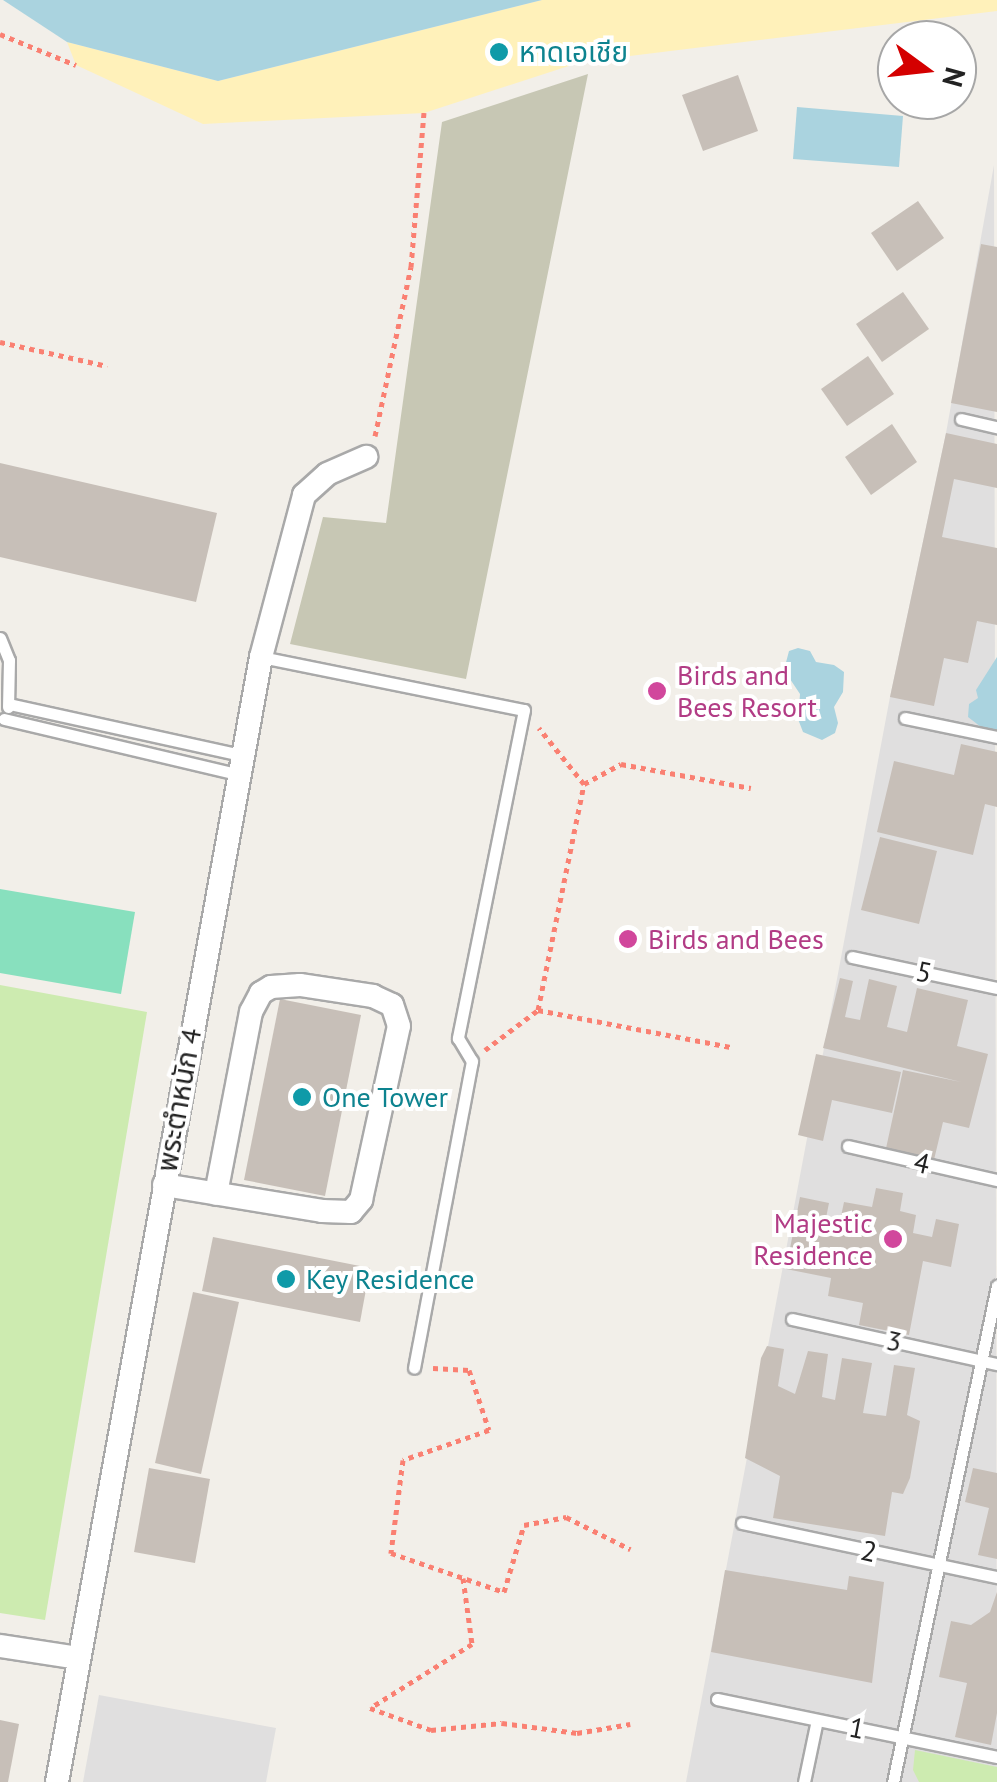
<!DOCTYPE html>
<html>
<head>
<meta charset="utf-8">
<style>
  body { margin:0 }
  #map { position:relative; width:997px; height:1782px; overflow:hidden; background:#f2efe9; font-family:"PT Sans","Noto Sans Thai",sans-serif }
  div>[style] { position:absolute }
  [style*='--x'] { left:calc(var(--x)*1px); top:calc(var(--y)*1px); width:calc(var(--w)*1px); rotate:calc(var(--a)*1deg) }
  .residential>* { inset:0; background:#e0dfdf }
  .construction>* { inset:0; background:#c7c7b4 }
  .grass>* { inset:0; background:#cdebb0 }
  .sand>* { inset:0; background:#fff1ba }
  .pitch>* { inset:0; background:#88e0be }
  .water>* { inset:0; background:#aad3df }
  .building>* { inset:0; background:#c7bfb8 }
  .path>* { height:5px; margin-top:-2.5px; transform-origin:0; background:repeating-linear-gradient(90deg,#fa8072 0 5px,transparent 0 10px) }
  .roads { filter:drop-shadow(2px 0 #a9a9a9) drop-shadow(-2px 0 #a9a9a9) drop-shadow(0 2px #a9a9a9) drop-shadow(0 -2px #a9a9a9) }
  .service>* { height:11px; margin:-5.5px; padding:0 5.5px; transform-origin:5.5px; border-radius:5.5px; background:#fff }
  .minor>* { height:22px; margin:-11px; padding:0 11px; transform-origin:11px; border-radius:11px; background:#fff }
  .dots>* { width:28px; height:28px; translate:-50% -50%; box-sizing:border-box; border:5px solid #fff; border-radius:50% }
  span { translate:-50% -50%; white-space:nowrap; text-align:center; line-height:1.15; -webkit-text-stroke:8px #fff; paint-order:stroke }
  .culture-label { font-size:28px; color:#0d838f }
  .left { translate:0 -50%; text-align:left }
  .hotel-label { font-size:28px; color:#b23c85 }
  .right { translate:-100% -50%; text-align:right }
  .street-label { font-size:28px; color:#222 }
  .north { position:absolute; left:877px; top:20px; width:100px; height:100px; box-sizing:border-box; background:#fff; border:2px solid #a7a7a7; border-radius:50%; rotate:105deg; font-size:28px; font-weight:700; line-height:40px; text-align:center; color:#222 }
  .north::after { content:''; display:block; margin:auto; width:35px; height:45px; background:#d40000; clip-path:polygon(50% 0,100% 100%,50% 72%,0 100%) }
</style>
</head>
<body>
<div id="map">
  <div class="residential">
    <div style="clip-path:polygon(994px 165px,997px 1782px,686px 1782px,890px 697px,946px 433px)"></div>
    <div style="clip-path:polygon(99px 1695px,276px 1728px,266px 1782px,83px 1782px)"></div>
  </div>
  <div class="construction">
    <div style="clip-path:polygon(588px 74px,466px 679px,290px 644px,323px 517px,386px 523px,442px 122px)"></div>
  </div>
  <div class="grass">
    <div style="clip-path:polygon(0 985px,147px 1012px,45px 1620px,0 1613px)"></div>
    <div style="clip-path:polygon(915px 1750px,997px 1767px,997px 1782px,919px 1782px,913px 1770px)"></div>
  </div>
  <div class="sand">
    <div style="clip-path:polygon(542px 0,997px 0,997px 11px,581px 62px,424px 113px,203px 124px,76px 65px,67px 42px,218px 81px)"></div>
  </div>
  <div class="pitch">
    <div style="clip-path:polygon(0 889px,135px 912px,121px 994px,0 973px)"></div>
  </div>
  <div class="water">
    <div style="clip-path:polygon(3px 0,542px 0,218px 81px,67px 42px)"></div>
    <div style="clip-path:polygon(797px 107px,903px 116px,899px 167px,793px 159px)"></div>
    <div style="clip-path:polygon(798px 648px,810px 651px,816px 662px,834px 665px,844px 672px,843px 692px,834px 707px,838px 723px,835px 733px,822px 740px,803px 732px,798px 719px,800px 694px,784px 670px,789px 651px)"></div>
    <div style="clip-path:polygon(997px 657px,997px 730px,981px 727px,968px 717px,969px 704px,978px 698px,976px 690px)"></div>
  </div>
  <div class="building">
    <div style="clip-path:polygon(738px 75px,758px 131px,703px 151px,682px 95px)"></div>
    <div style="clip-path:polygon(918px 201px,944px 238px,897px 271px,871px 233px)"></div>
    <div style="clip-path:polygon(981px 244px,997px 247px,997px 412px,951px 403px)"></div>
    <div style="clip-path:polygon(903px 292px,929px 329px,882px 362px,856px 324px)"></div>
    <div style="clip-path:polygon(868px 356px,894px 394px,847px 426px,821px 389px)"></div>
    <div style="clip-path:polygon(892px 424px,917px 462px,871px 495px,845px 457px)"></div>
    <div style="clip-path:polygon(946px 433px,997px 444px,997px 488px,954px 479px,942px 537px,997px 548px,997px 625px,977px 621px,968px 663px,944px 658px,934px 706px,890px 697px)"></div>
    <div style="clip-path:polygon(0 463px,217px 513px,196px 602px,0 557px)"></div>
    <div style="clip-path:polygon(961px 744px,997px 752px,997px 807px,985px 804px,973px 855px,877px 832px,894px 761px,954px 775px)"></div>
    <div style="clip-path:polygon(880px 837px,937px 851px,919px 924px,861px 910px)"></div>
    <div style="clip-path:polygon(840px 978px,853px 981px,845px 1017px,860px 1020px,869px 979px,897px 986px,887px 1027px,907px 1032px,917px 988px,968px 1000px,957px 1046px,988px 1054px,969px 1128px,943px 1122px,933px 1164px,885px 1153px,903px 1070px,961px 1082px,823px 1048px)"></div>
    <div style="clip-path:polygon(280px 999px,361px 1015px,325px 1196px,244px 1180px)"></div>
    <div style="clip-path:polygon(816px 1054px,901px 1072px,892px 1113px,832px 1100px,823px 1141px,798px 1135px)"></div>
    <div style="clip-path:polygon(876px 1188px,903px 1193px,900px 1211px,916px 1215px,913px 1233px,932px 1237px,936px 1219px,959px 1224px,951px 1267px,923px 1261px,909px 1335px,859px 1325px,863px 1303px,828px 1296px,831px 1278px,786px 1269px,800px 1197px,829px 1203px,826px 1218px,840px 1221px,844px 1202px,872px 1207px)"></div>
    <div style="clip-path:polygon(213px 1237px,370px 1268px,360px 1322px,202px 1291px)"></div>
    <div style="clip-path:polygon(193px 1292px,239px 1302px,201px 1474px,155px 1463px)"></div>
    <div style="clip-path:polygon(767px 1346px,784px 1349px,778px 1386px,795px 1394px,808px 1351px,828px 1354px,822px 1397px,835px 1400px,842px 1358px,872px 1363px,863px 1413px,886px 1416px,894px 1365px,915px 1368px,907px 1415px,920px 1421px,910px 1478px,903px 1494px,892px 1492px,885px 1536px,773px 1518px,780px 1476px,745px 1458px,761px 1358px)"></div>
    <div style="clip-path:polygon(149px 1468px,210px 1479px,195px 1563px,134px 1552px)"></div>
    <div style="clip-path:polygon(973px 1468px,997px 1473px,997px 1559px,978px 1555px,989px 1508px,965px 1502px)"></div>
    <div style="clip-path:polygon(725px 1570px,847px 1590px,849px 1576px,884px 1582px,872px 1683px,711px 1652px)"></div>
    <div style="clip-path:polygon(997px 1592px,997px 1713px,991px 1745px,955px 1737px,967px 1683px,939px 1677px,951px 1621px,971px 1625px,990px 1612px)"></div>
    <div style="clip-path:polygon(0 1720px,19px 1724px,8px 1782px,0 1782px)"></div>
  </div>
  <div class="path">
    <div style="--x:0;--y:34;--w:82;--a:22.2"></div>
    <div style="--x:0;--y:342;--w:110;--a:12.6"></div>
    <div style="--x:375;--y:436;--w:173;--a:-78"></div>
    <div style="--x:411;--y:267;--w:155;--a:-85.2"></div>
    <div style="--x:584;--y:784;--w:42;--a:-28.4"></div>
    <div style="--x:621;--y:764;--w:132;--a:10.5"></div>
    <div style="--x:538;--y:1010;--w:196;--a:10.9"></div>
    <div style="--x:485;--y:1050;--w:66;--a:-37"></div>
    <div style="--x:538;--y:1010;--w:231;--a:-78.5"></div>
    <div style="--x:584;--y:784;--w:72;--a:-128.8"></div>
    <div style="--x:433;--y:1368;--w:36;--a:3"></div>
    <div style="--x:469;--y:1370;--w:63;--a:71.6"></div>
    <div style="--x:489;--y:1430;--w:91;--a:160.8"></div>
    <div style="--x:403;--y:1460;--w:94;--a:97.4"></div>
    <div style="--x:391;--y:1553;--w:120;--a:19"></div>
    <div style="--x:504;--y:1592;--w:70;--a:-73.4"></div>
    <div style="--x:524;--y:1525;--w:43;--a:-10.8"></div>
    <div style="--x:566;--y:1517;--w:72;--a:26.6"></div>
    <div style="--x:463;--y:1578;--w:67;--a:82.2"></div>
    <div style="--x:472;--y:1644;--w:120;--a:147.9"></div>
    <div style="--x:370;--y:1708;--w:65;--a:19.8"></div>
    <div style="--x:431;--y:1730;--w:71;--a:-5.6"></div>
    <div style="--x:502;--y:1723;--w:76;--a:7.6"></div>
    <div style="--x:577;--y:1733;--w:54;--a:-9.6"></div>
  </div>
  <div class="roads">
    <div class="service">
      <div style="--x:961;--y:419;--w:37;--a:13"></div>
      <div style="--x:0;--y:638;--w:24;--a:68"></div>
      <div style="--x:9;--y:660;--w:47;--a:91.2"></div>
      <div style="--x:261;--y:657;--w:268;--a:11.4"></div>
      <div style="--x:524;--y:710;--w:335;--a:101.4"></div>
      <div style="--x:458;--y:1038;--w:27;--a:59"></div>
      <div style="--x:472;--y:1061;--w:312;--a:100.7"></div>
      <div style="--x:9;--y:704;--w:238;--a:12.4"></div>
      <div style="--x:905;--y:718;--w:94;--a:11.7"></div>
      <div style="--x:4;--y:719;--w:239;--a:13.3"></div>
      <div style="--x:852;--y:957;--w:148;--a:12.1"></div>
      <div style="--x:848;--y:1146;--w:153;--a:12.9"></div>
      <div style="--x:792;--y:1319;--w:210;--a:12.4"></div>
      <div style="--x:742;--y:1523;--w:261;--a:12"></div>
      <div style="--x:717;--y:1699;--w:286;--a:11.7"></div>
      <div style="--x:804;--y:1782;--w:63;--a:-78.2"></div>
      <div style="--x:893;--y:1782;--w:507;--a:-78.16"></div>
    </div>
    <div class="minor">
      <div style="--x:164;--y:1185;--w:160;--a:9.3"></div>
      <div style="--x:322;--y:1211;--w:29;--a:2"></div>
      <div style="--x:351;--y:1212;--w:16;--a:-50"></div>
      <div style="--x:361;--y:1200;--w:178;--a:-77.7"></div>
      <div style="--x:399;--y:1026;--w:22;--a:-108"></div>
      <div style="--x:392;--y:1005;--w:21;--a:-155"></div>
      <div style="--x:373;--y:996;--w:74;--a:-171.4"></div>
      <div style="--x:300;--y:985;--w:29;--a:176"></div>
      <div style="--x:271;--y:987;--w:12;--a:149"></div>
      <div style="--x:261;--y:993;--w:21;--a:118"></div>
      <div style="--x:251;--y:1012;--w:185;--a:100.9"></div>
      <div style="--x:0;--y:1646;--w:79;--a:8.7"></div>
      <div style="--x:57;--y:1782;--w:1143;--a:-79.72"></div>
      <div style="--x:261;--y:657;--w:168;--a:-75.1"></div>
      <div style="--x:304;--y:495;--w:31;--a:-42"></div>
      <div style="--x:327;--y:474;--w:43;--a:-23.6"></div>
    </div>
  </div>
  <div class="dots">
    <div style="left:499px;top:52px;background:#0f9aa8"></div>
    <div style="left:657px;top:691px;background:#d1479c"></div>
    <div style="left:628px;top:939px;background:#d1479c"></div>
    <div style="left:302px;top:1097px;background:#0f9aa8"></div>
    <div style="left:893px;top:1239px;background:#d1479c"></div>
    <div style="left:286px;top:1279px;background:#0f9aa8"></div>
  </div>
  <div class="culture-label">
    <span class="left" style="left:519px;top:52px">หาดเอเชีย</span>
    <span class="left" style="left:322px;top:1097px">One Tower</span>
    <span class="left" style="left:306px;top:1279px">Key Residence</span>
  </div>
  <div class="hotel-label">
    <span class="left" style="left:677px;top:691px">Birds and<br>Bees Resort</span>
    <span class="left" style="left:648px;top:939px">Birds and Bees</span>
    <span class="right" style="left:873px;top:1239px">Majestic<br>Residence</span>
  </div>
  <div class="street-label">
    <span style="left:924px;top:972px;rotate:12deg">5</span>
    <span style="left:179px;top:1100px;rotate:-80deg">พระตำหนัก 4</span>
    <span style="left:922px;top:1163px;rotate:13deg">4</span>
    <span style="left:894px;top:1341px;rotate:13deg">3</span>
    <span style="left:869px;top:1551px;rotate:13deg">2</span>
    <span style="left:857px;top:1728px;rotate:11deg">1</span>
  </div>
  <div class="north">N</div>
</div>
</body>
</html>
